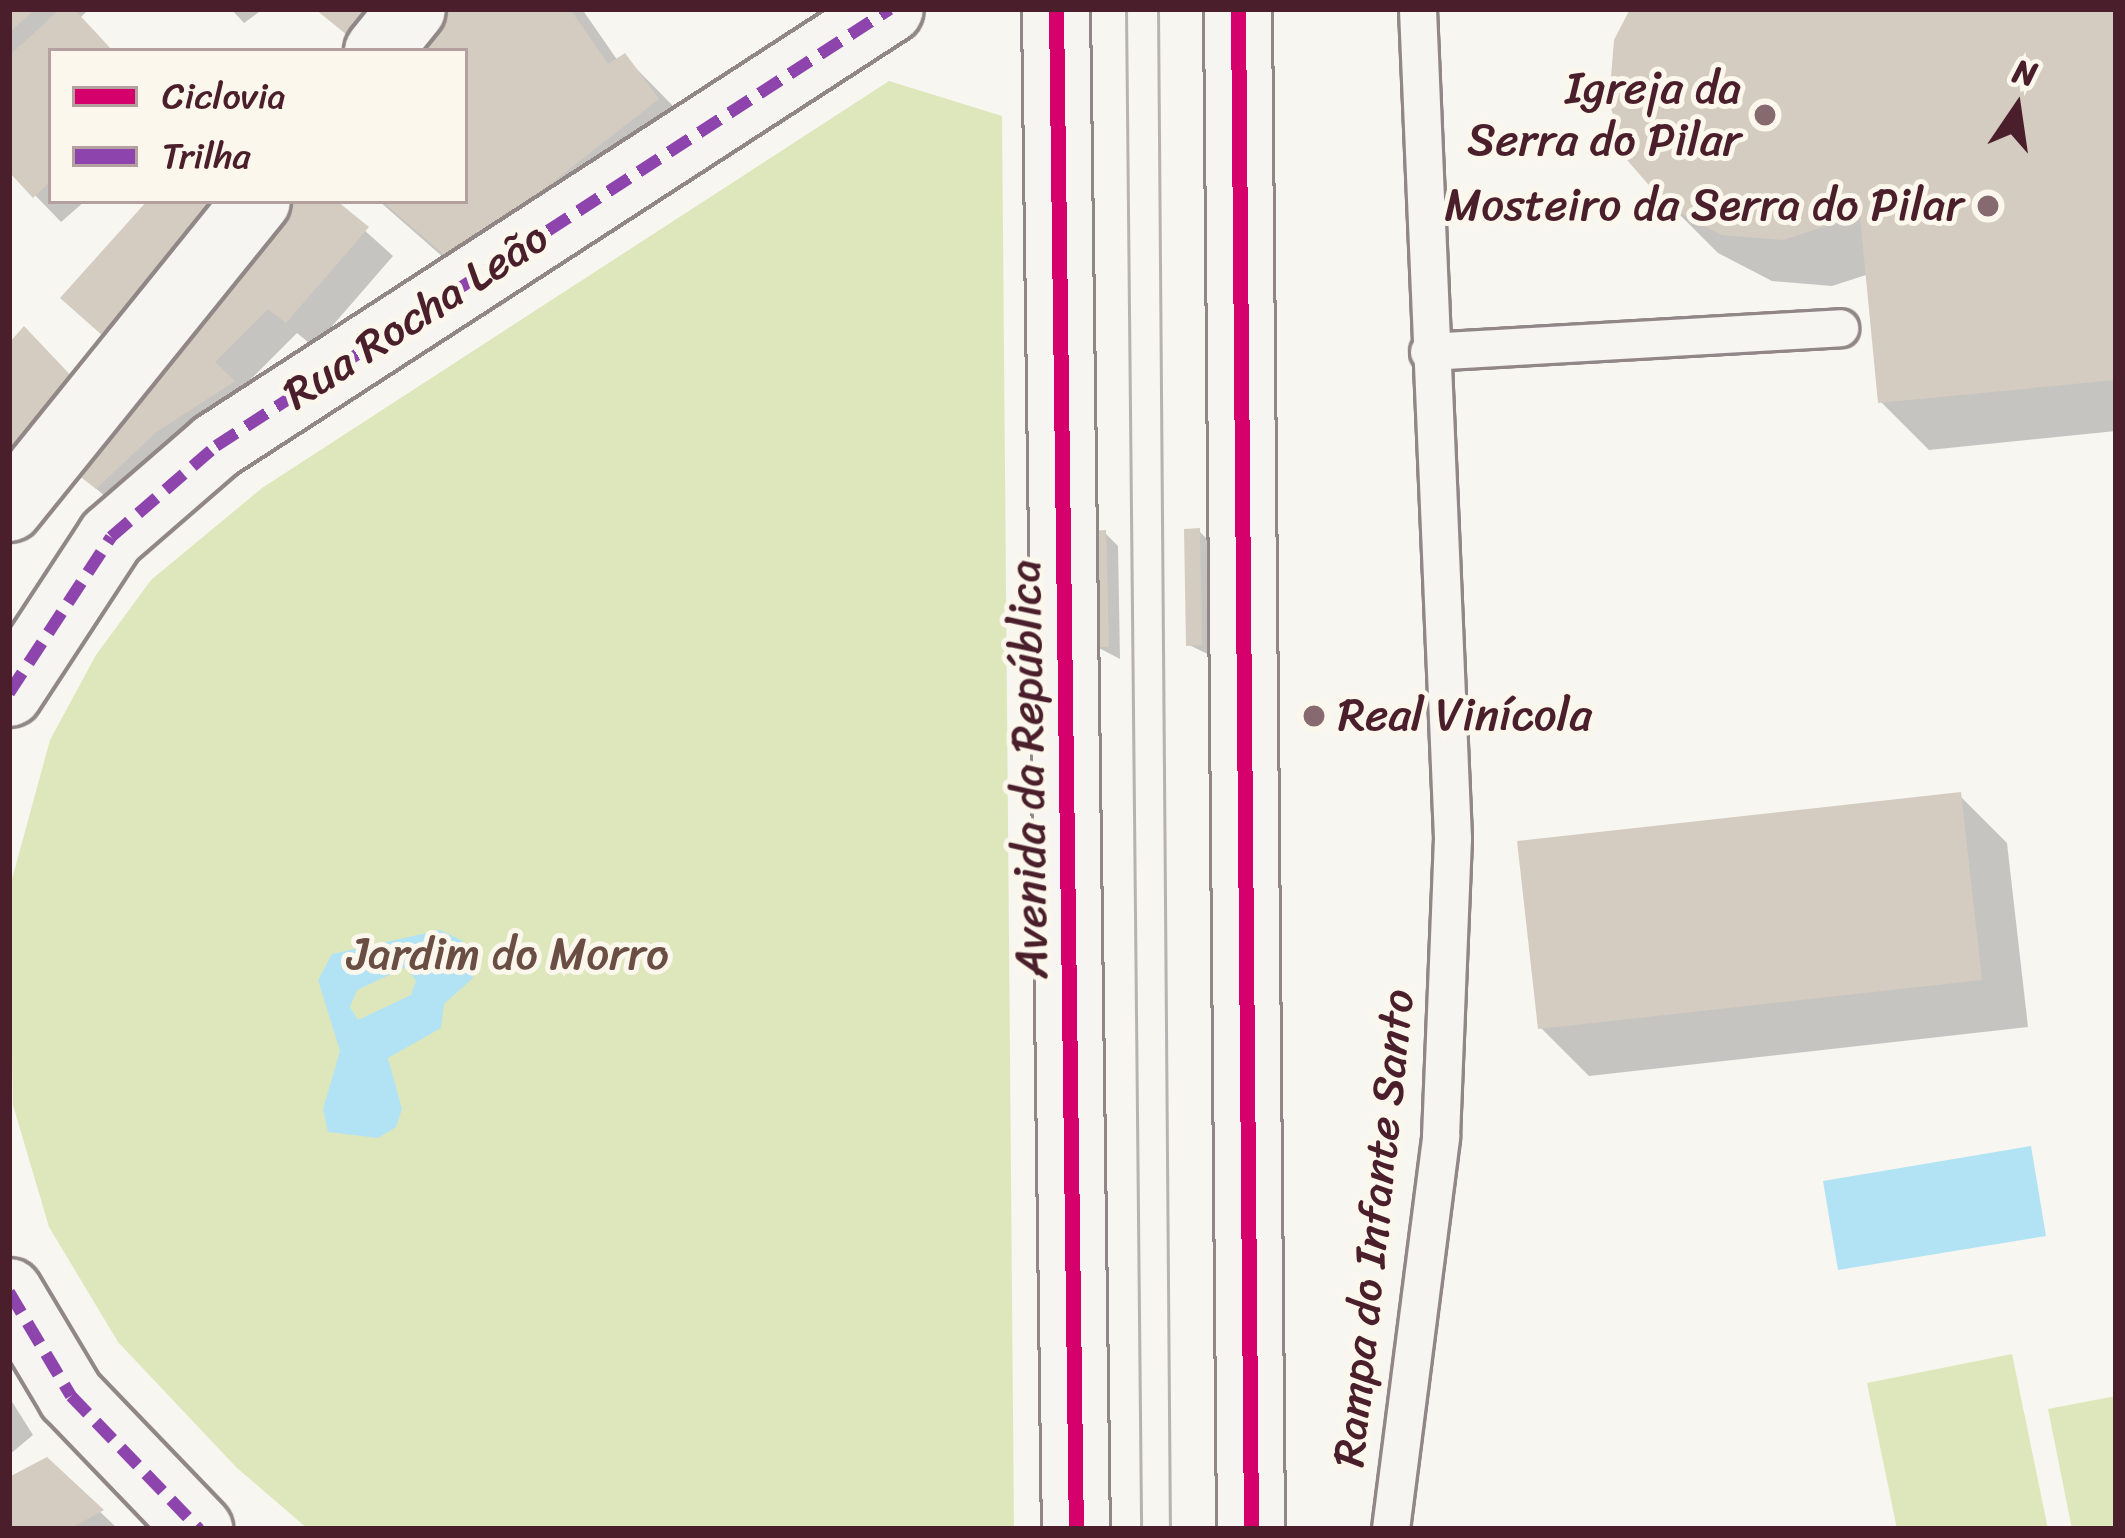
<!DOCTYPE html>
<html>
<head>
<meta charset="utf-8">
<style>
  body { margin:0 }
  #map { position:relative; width:2125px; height:1538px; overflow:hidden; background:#f8f6f0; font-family:Sriracha,sans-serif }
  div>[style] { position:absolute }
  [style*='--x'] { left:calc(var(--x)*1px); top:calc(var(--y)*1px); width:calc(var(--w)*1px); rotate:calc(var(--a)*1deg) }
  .green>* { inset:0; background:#dee7bb }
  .water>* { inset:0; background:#b2e3f4 }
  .shadow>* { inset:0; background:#0003 }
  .building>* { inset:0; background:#d4ccc1 }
  .roads { filter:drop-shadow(3px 0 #918787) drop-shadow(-3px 0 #918787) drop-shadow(0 3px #918787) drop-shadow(0 -3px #918787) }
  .service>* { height:36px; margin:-18px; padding:0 18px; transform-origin:18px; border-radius:18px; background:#f6f5f1 }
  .minor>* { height:66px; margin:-33px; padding:0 33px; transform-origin:33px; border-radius:33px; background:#f6f5f1 }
  .tram>* { height:3px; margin:-1.5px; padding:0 1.5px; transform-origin:1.5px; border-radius:1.5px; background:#b8b3b1 }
  .quiet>* { height:12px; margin-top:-6px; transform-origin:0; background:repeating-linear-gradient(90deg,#8e44ad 0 24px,transparent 0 36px) }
  .cycleway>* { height:15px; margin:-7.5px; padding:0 7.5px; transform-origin:7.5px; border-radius:7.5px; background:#d6006c }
  .dots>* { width:33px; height:33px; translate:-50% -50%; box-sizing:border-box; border:6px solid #fbf7ec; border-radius:50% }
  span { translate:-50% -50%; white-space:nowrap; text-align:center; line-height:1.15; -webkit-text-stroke:10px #fbf7ec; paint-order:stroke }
  .poi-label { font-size:45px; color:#4a1f2b }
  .right { translate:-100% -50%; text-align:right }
  .left { translate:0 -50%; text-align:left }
  .street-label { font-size:45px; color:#4a1f2b }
  .park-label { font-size:45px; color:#6a4e44 }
  .frame { position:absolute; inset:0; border:12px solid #4a1f2b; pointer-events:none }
  .legend { position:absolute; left:48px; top:48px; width:420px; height:156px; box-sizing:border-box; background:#fbf7ec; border:3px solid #b4a19f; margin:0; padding:15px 21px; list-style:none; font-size:36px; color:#4a1f2b }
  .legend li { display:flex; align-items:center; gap:24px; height:60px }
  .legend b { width:60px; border:3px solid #b4a19f }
  .north { position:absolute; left:1957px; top:48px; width:120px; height:120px; -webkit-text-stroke:9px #fbf7ec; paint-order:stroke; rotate:13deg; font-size:33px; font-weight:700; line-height:48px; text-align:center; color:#4a1f2b }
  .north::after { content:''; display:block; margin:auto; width:42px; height:54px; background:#4a1f2b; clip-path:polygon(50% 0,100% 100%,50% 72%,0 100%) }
</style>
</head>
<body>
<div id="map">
  <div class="green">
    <div style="clip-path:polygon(889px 81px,1002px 116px,1014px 1529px,308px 1529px,237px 1468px,118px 1342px,49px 1227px,13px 1105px,9px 890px,50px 740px,96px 655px,151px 580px,262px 488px)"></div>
    <div style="clip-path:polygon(2012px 1354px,2048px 1529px,1897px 1529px,1867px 1383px)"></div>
    <div style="clip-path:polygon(2116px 1396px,2116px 1529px,2072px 1529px,2048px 1409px)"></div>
  </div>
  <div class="water">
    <div style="clip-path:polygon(evenodd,440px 930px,463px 941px,473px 978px,444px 1004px,441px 1028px,388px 1058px,402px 1109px,396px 1127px,378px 1138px,328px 1132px,323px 1109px,340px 1051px,318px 980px,332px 954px,440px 930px,406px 967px,416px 981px,411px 995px,358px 1020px,350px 1007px,357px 990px,406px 967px)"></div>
    <div style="clip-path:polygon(2031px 1146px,2046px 1236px,1838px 1270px,1823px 1181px)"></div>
  </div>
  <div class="shadow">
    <div style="clip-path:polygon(9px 9px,89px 9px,80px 18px,111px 51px,51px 51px,51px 201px,85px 201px,61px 222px,9px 168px)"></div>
    <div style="clip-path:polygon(231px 9px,263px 9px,244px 23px)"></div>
    <div style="clip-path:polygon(455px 9px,582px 9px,618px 61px,625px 57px,672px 105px,705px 148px,500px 307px,379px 201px,465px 201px,465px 51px)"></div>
    <div style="clip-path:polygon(1633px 9px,2116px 9px,2116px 431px,1929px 450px,1881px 402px,1869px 274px,1832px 286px,1772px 281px,1718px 253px,1669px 204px)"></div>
    <div style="clip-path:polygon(150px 201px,332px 201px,393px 256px,314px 347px,297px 333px,240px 390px,259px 409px,124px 513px,67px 463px)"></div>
    <div style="clip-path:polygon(1199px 531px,1212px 544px,1214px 657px,1189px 645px)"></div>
    <div style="clip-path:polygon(1105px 533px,1118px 546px,1120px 659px,1095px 646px)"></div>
    <div style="clip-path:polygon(1960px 796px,2007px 843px,2028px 1027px,1589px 1076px,1541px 1028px)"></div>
    <div style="clip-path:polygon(9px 1397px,33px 1435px,9px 1455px)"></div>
    <div style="clip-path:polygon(46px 1460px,118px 1529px,9px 1529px,9px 1480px)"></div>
  </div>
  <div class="building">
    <div style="clip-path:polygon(9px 9px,35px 9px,9px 33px)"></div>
    <div style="clip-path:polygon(60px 9px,74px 9px,113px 51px,51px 51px,51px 181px,33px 198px,9px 172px,9px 56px)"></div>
    <div style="clip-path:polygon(315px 9px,394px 9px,363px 48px)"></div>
    <div style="clip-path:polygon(451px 9px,570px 9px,608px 64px,625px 53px,659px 99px,531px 199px,500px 244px,451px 261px,382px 201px,465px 201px,465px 51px,416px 51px)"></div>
    <div style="clip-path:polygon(1630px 9px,2116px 9px,2116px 380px,1878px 403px,1859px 206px,1842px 221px,1783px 240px,1721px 235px,1667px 206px,1627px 160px,1609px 102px,1614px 40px)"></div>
    <div style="clip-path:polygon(147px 201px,239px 201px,112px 344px,60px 298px)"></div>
    <div style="clip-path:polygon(278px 201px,337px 201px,369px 227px,286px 323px,268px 309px,215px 362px,235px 381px,155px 433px,96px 489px,63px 463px)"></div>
    <div style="clip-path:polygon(24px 326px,77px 382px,9px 458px,9px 343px)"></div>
    <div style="clip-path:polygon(1200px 528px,1202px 645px,1186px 646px,1184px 529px)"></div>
    <div style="clip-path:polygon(1106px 530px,1109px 647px,1092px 647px,1089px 531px)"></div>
    <div style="clip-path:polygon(1961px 792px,1982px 980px,1538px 1029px,1517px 841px)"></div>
    <div style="clip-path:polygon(47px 1457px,104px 1510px,69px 1529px,9px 1529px,9px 1477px)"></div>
  </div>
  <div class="roads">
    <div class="service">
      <div style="--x:1429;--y:352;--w:412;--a:-3.3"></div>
      <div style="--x:1391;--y:1529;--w:395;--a:-82.7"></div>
      <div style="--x:1441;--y:1137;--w:299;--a:-87.7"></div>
      <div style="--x:1453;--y:838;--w:830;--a:-92.42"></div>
    </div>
    <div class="minor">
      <div style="--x:1056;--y:9;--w:1520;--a:89.25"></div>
      <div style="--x:1238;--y:9;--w:1520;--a:89.51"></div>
      <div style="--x:378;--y:51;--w:54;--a:-51"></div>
      <div style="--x:9;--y:508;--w:395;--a:-51.1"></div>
      <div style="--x:9;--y:693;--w:186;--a:-56.8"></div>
      <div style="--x:111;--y:537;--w:139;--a:-40.9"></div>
      <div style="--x:216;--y:446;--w:803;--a:-32.96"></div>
      <div style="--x:9;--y:1292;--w:121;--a:59.2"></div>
      <div style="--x:71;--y:1396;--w:185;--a:46.1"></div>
    </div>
  </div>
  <div class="tram">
    <div style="--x:1126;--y:9;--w:1520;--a:89.43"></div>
    <div style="--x:1158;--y:9;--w:1520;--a:89.55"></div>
  </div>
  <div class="quiet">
    <div style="--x:9;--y:693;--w:186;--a:-56.8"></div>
    <div style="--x:111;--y:537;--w:139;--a:-40.9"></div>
    <div style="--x:216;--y:446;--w:803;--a:-32.96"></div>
    <div style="--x:9;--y:1292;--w:121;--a:59.2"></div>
    <div style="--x:71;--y:1396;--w:185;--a:46.1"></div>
  </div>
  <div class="cycleway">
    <div style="--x:1056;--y:9;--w:1520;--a:89.25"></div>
    <div style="--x:1238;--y:9;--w:1520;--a:89.51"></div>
  </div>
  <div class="dots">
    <div style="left:1765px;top:115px;background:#876a70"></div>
    <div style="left:1988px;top:206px;background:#876a70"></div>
    <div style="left:1314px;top:716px;background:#876a70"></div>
  </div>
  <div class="poi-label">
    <span class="right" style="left:1741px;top:115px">Igreja da<br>Serra do Pilar</span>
    <span class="right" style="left:1964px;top:206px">Mosteiro da Serra do Pilar</span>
    <span class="left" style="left:1338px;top:716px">Real Vinícola</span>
  </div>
  <div class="street-label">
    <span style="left:416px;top:316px;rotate:-33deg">Rua Rocha Leão</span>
    <span style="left:1029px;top:769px;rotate:-91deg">Avenida da República</span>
    <span style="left:1374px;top:1228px;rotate:-84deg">Rampa do Infante Santo</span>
  </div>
  <div class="park-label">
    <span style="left:508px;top:955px">Jardim do Morro</span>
  </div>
  <div class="frame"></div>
  <ul class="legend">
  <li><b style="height:15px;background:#d6006c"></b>Ciclovia</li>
  <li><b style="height:15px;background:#8e44ad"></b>Trilha</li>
  </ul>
  <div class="north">N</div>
</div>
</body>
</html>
